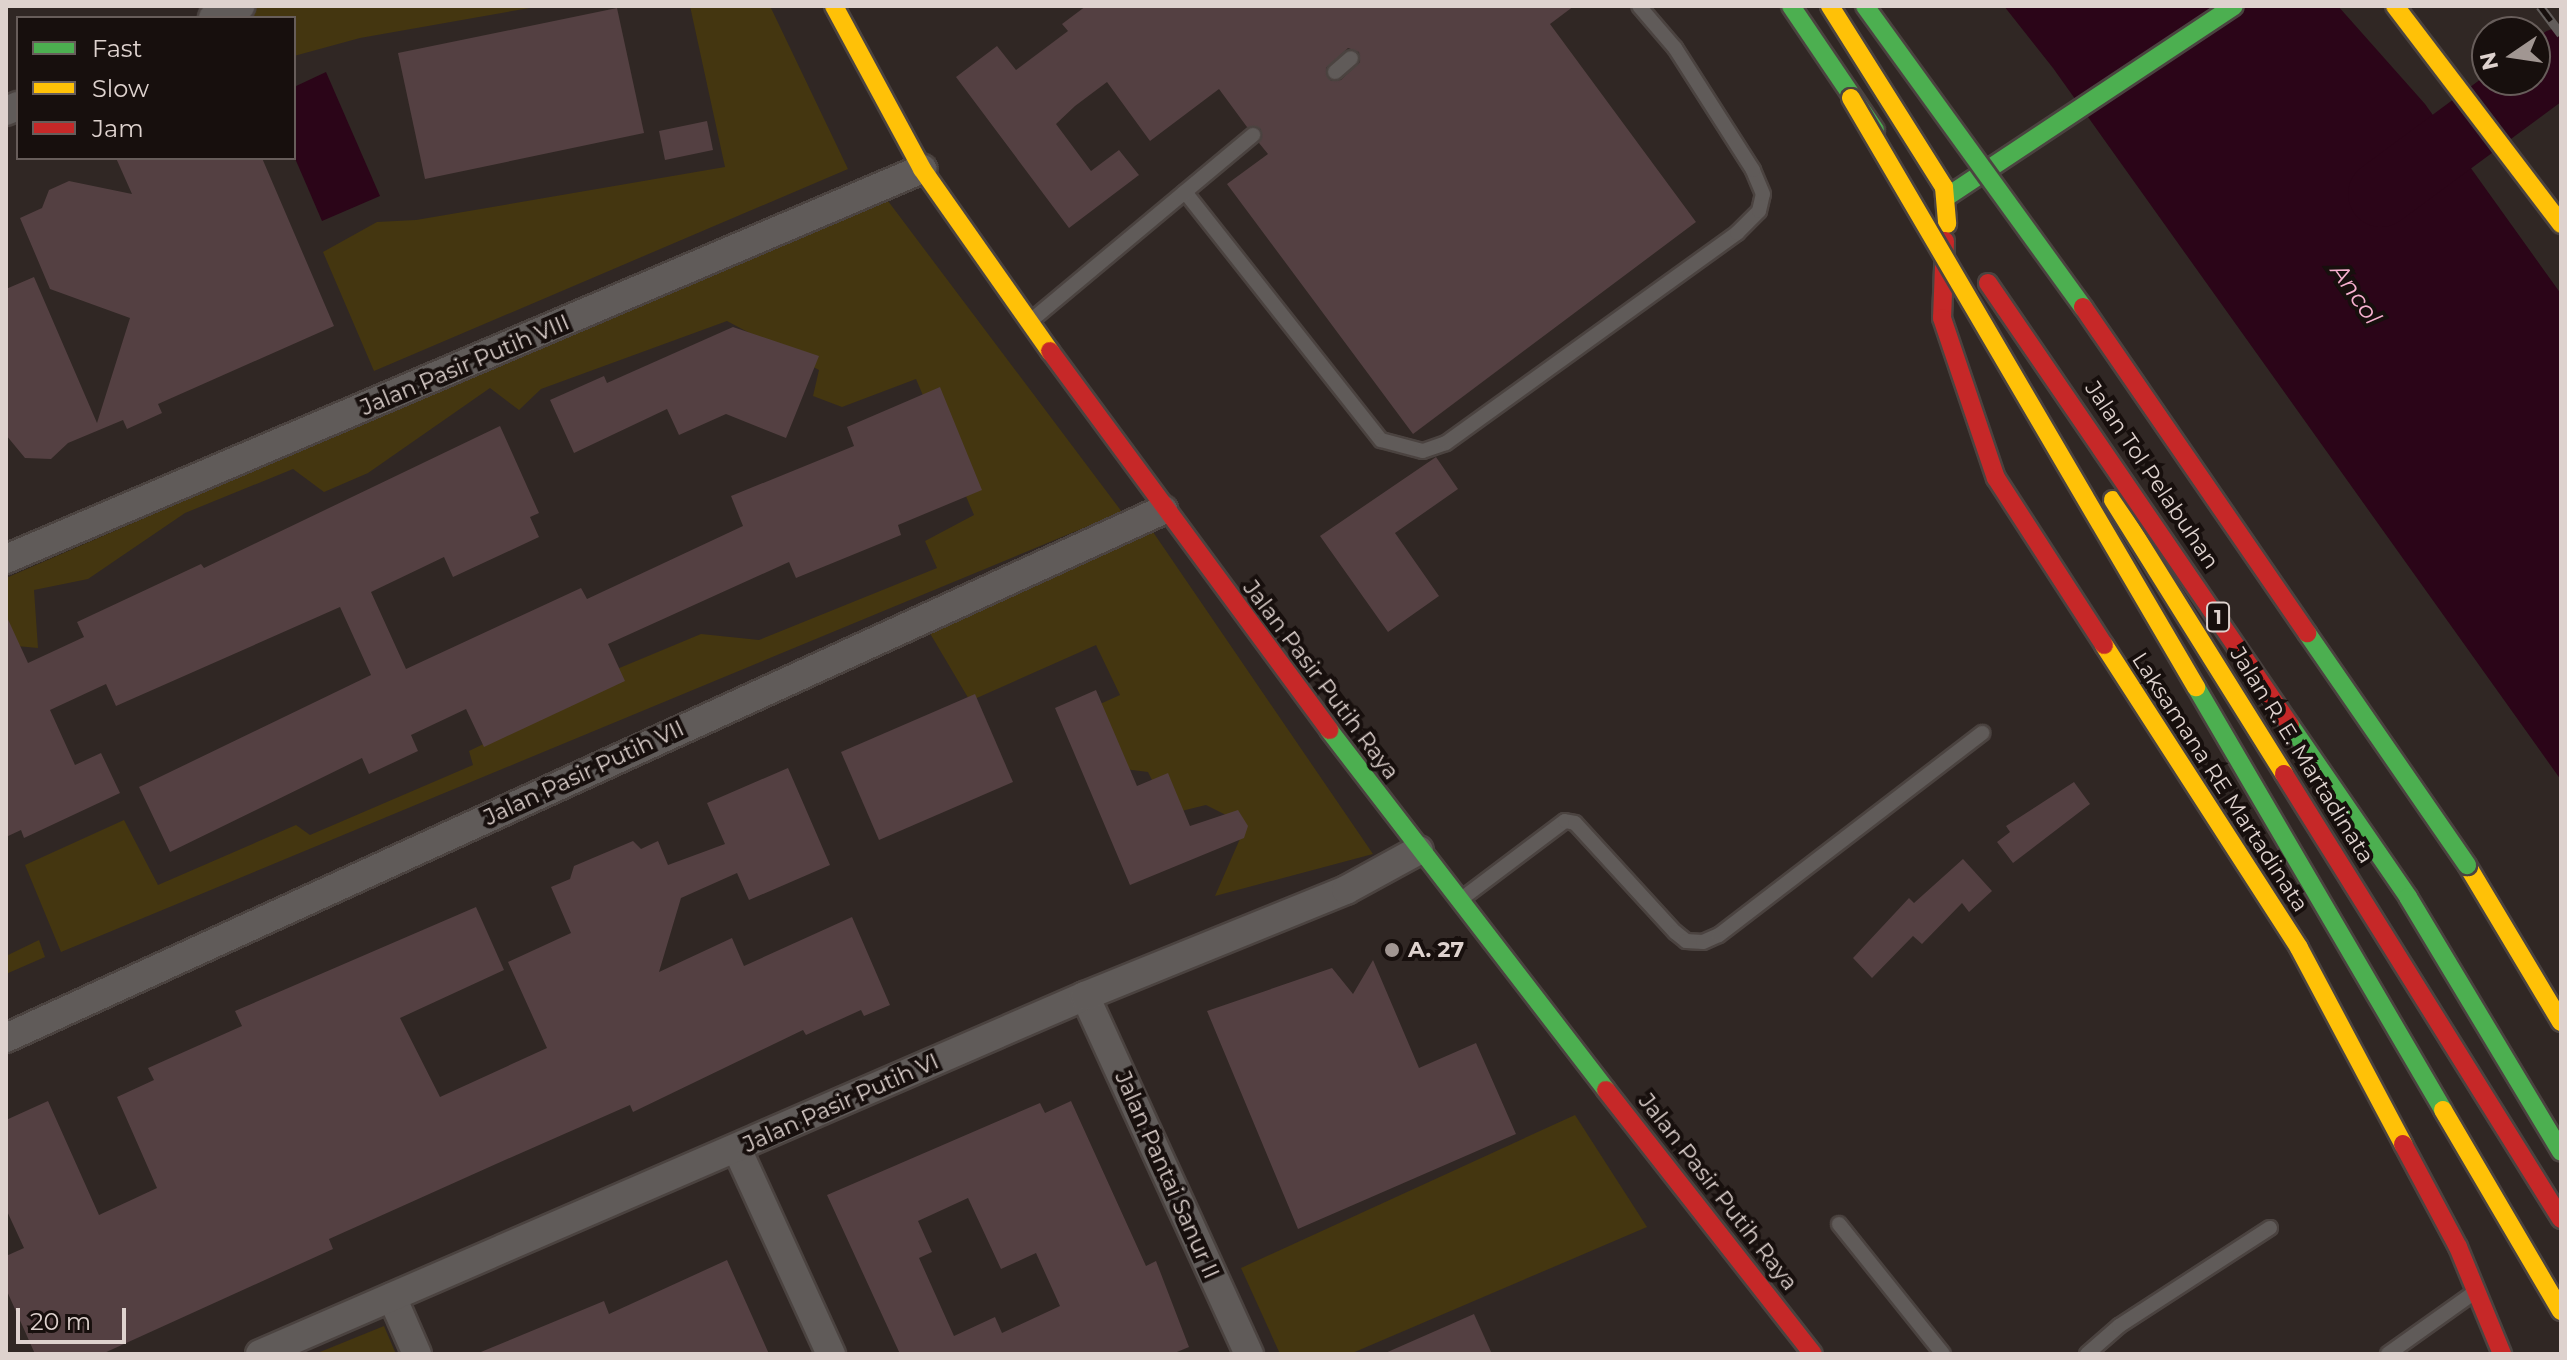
<!DOCTYPE html>
<html>
<head>
<meta charset="utf-8">
<style>
  body { margin:0 }
  #map { position:relative; width:2567px; height:1360px; overflow:hidden; background:#302724; font-family:Montserrat,sans-serif }
  div>[style] { position:absolute }
  [style*='--x'] { left:calc(var(--x)*1px); top:calc(var(--y)*1px); width:calc(var(--w)*1px); rotate:calc(var(--a)*1deg) }
  .green>* { inset:0; background:#443610 }
  .water>* { inset:0; background:#2b0518 }
  .river>* { height:66px; margin:-33px; padding:0 33px; transform-origin:33px; border-radius:33px; background:#2b0518 }
  .building>* { inset:0; background:#544042 }
  .roads { filter:drop-shadow(2px 0 #4b4340) drop-shadow(-2px 0 #4b4340) drop-shadow(0 2px #4b4340) drop-shadow(0 -2px #4b4340) }
  .lane>* { height:14px; margin:-7px; padding:0 7px; transform-origin:7px; border-radius:7px; background:#605b59 }
  .street>* { height:28px; margin:-14px; padding:0 14px; transform-origin:14px; border-radius:14px; background:#605b59 }
  .fast>* { height:18px; margin:-9px; padding:0 9px; transform-origin:9px; border-radius:9px; background:#4caf50 }
  .slow>* { height:18px; margin:-9px; padding:0 9px; transform-origin:9px; border-radius:9px; background:#ffc107 }
  .jam>* { height:18px; margin:-9px; padding:0 9px; transform-origin:9px; border-radius:9px; background:#c62828 }
  .rail>* { height:9px; margin-top:-4.5px; transform-origin:0; background:repeating-linear-gradient(90deg,#170f0d 0 18px,#625d5b 0 36px); box-sizing:border-box; border-block:2px solid #625d5b }
  .bridges { filter:drop-shadow(2px 0 #4b4340) drop-shadow(-2px 0 #4b4340) drop-shadow(0 2px #4b4340) drop-shadow(0 -2px #4b4340) }
  .fast-bridge>* { height:18px; margin:-9px; padding:0 9px; transform-origin:9px; border-radius:9px; background:#4caf50 }
  .slow-bridge>* { height:18px; margin:-9px; padding:0 9px; transform-origin:9px; border-radius:9px; background:#ffc107 }
  .jam-bridge>* { height:18px; margin:-9px; padding:0 9px; transform-origin:9px; border-radius:9px; background:#c62828 }
  .dots>* { width:22px; height:22px; translate:-50% -50%; box-sizing:border-box; border:4px solid #170f0d; border-radius:50% }
  span { translate:-50% -50%; white-space:nowrap; text-align:center; line-height:1.15; -webkit-text-stroke:8px #170f0d; paint-order:stroke }
  .shield-label span { padding:2px 6px; background:#170f0d; border:2px solid; border-radius:6px; -webkit-text-stroke-width:0 }
  .shield-label { font-size:20px; color:#ded2ce; font-weight:700 }
  .street-label { font-size:22px; color:#ded2ce }
  .poi-label { font-size:22px; color:#ded2ce; font-weight:700 }
  .left { translate:0 -50%; text-align:left }
  .water-label { font-size:24px; color:#f7b0cf; font-style:italic }
  .frame { position:absolute; inset:0; border:8px solid #ded2ce; pointer-events:none }
  .legend { position:absolute; left:16px; top:16px; width:280px; height:144px; box-sizing:border-box; background:#170f0d; border:2px solid #675d5a; margin:0; padding:10px 14px; list-style:none; font-size:24px; color:#ded2ce }
  .legend li { display:flex; align-items:center; gap:16px; height:40px }
  .legend b { width:40px; border:2px solid #675d5a }
  .north { position:absolute; left:2471px; top:16px; width:80px; height:80px; box-sizing:border-box; background:#170f0d; border:2px solid #675d5a; border-radius:50%; rotate:257deg; font-size:22px; font-weight:700; line-height:32px; text-align:center; color:#ded2ce }
  .north::after { content:''; display:block; margin:auto; width:28px; height:36px; background:#a19692; clip-path:polygon(50% 0,100% 100%,50% 72%,0 100%) }
  .scale { position:absolute; left:16px; top:1308px; width:110px; height:36px; box-sizing:border-box; border:4px solid #ded2ce; border-top:0; padding-left:10px; font-size:24px; line-height:28px; white-space:nowrap; color:#ded2ce; -webkit-text-stroke:6px #170f0d; paint-order:stroke }
</style>
</head>
<body>
<div id="map">
  <div class="green">
    <div style="clip-path:polygon(259px 6px,541px 6px,360px 38px,294px 56px,294px 18px,235px 18px)"></div>
    <div style="clip-path:polygon(690px 6px,770px 6px,848px 169px,374px 371px,323px 252px,377px 222px,416px 220px,725px 167px)"></div>
    <div style="clip-path:polygon(885px 197px,1122px 512px,61px 952px,25px 865px,124px 820px,158px 885px,296px 825px,310px 835px,473px 765px,469px 751px,598px 689px,617px 669px,701px 634px,759px 640px,937px 568px,925px 541px,974px 515px,916px 379px,842px 407px,813px 396px,819px 370px,727px 321px,541px 389px,519px 410px,490px 388px,368px 473px,324px 492px,293px 469px,185px 513px,88px 579px,34px 590px,38px 648px,6px 645px,6px 578px)"></div>
    <div style="clip-path:polygon(1151px 529px,1373px 854px,1215px 896px,1246px 825px,1206px 805px,1169px 814px,1148px 772px,1117px 768px,1089px 709px,1120px 695px,1096px 645px,970px 701px,928px 630px)"></div>
    <div style="clip-path:polygon(39px 940px,45px 957px,6px 974px,6px 956px)"></div>
    <div style="clip-path:polygon(1575px 1115px,1647px 1227px,1350px 1354px,1280px 1354px,1241px 1268px)"></div>
    <div style="clip-path:polygon(384px 1326px,396px 1354px,315px 1354px)"></div>
  </div>
  <div class="water">
    <div style="clip-path:polygon(2004px 6px,2338px 6px,2425px 104px,2561px 294px,2561px 780px,2053px 68px)"></div>
    <div style="clip-path:polygon(326px 72px,380px 196px,322px 221px,294px 156px,294px 87px)"></div>
  </div>
  <div class="river">
    <div style="--x:2381;--y:194;--w:224;--a:-36.5"></div>
  </div>
  <div class="building">
    <div style="clip-path:polygon(evenodd,1086px 6px,1574px 6px,1550px 24px,1696px 222px,1413px 434px,1227px 184px,1268px 154px,1259px 143px,1261px 129px,1247px 127px,1219px 89px,1150px 141px,1107px 82px,1075px 106px,1056px 124px,1091px 171px,1119px 150px,1139px 175px,1069px 228px,956px 77px,997px 46px,1016px 70px,1068px 31px,1062px 24px,1086px 6px,1348px 48px,1359px 52px,1360px 62px,1341px 80px,1331px 81px,1326px 68px,1348px 48px)"></div>
    <div style="clip-path:polygon(617px 8px,644px 133px,425px 179px,398px 53px)"></div>
    <div style="clip-path:polygon(707px 121px,713px 150px,665px 160px,659px 131px)"></div>
    <div style="clip-path:polygon(116px 158px,262px 158px,334px 326px,158px 404px,162px 413px,127px 429px,123px 420px,68px 443px,51px 459px,25px 458px,6px 435px,6px 289px,34px 277px,97px 423px,130px 318px,50px 289px,20px 218px,42px 208px,49px 190px,69px 181px,132px 194px)"></div>
    <div style="clip-path:polygon(733px 327px,819px 356px,786px 438px,726px 414px,679px 435px,667px 409px,574px 453px,550px 400px,604px 376px,607px 383px)"></div>
    <div style="clip-path:polygon(940px 387px,982px 490px,898px 525px,901px 535px,796px 578px,789px 562px,608px 644px,625px 681px,484px 747px,466px 709px,411px 735px,418px 751px,369px 774px,362px 758px,170px 852px,139px 787px,371px 675px,340px 607px,116px 706px,106px 684px,50px 710px,75px 765px,101px 753px,120px 793px,24px 838px,21px 830px,6px 837px,6px 615px,28px 663px,84px 637px,77px 622px,201px 564px,204px 568px,500px 426px,539px 513px,530px 517px,539px 537px,453px 577px,444px 557px,371px 592px,406px 669px,581px 588px,587px 599px,743px 526px,731px 496px,854px 446px,847px 427px)"></div>
    <div style="clip-path:polygon(1436px 457px,1458px 489px,1395px 533px,1439px 596px,1388px 632px,1320px 536px)"></div>
    <div style="clip-path:polygon(1096px 690px,1137px 786px,1168px 773px,1190px 826px,1238px 810px,1248px 826px,1244px 838px,1130px 885px,1055px 708px)"></div>
    <div style="clip-path:polygon(975px 694px,1013px 782px,879px 840px,841px 752px)"></div>
    <div style="clip-path:polygon(788px 768px,830px 865px,749px 900px,737px 873px,681px 898px,659px 972px,732px 938px,744px 966px,852px 917px,890px 1005px,864px 1016px,861px 1010px,806px 1035px,803px 1030px,633px 1112px,630px 1105px,496px 1164px,329px 1239px,333px 1249px,102px 1354px,35px 1354px,6px 1289px,6px 1256px,24px 1248px,6px 1209px,6px 1120px,48px 1101px,99px 1215px,157px 1188px,117px 1097px,154px 1080px,148px 1068px,242px 1026px,235px 1011px,476px 907px,504px 970px,400px 1018px,440px 1097px,547px 1048px,508px 962px,571px 933px,551px 887px,570px 879px,574px 866px,633px 841px,641px 849px,658px 841px,668px 865px,725px 844px,707px 803px)"></div>
    <div style="clip-path:polygon(2074px 782px,2090px 804px,2013px 863px,1997px 842px,2010px 832px,2006px 826px)"></div>
    <div style="clip-path:polygon(1963px 859px,1992px 891px,1969px 912px,1962px 903px,1922px 944px,1913px 936px,1872px 978px,1853px 958px,1909px 898px,1914px 903px)"></div>
    <div style="clip-path:polygon(1373px 960px,1419px 1068px,1476px 1043px,1516px 1134px,1298px 1229px,1207px 1011px,1332px 968px,1353px 994px)"></div>
    <div style="clip-path:polygon(evenodd,1071px 1101px,1146px 1266px,1156px 1261px,1189px 1347px,1172px 1354px,900px 1354px,827px 1195px,1040px 1103px,1045px 1113px,1071px 1101px,968px 1198px,1001px 1269px,1036px 1253px,1060px 1306px,1002px 1333px,995px 1317px,954px 1336px,919px 1258px,932px 1252px,918px 1221px,968px 1198px)"></div>
    <div style="clip-path:polygon(727px 1260px,769px 1354px,476px 1354px,604px 1301px,609px 1314px)"></div>
    <div style="clip-path:polygon(1474px 1314px,1492px 1354px,1383px 1354px)"></div>
  </div>
  <div class="roads">
    <div class="lane">
      <div style="--x:1335;--y:72;--w:21;--a:-41"></div>
      <div style="--x:1185;--y:192;--w:316;--a:51.7"></div>
      <div style="--x:1381;--y:440;--w:43;--a:14.7"></div>
      <div style="--x:1423;--y:451;--w:24;--a:-19"></div>
      <div style="--x:1446;--y:443;--w:359;--a:-35.8"></div>
      <div style="--x:1737;--y:233;--w:31;--a:-45"></div>
      <div style="--x:1759;--y:211;--w:17;--a:-77"></div>
      <div style="--x:1763;--y:194;--w:26;--a:-113"></div>
      <div style="--x:1753;--y:170;--w:145;--a:-122.6"></div>
      <div style="--x:1675;--y:48;--w:55;--a:-130.6"></div>
      <div style="--x:1033;--y:319;--w:287;--a:-39.9"></div>
      <div style="--x:1460;--y:900;--w:131;--a:-37"></div>
      <div style="--x:1565;--y:821;--w:10;--a:11"></div>
      <div style="--x:1575;--y:823;--w:148;--a:47.5"></div>
      <div style="--x:1675;--y:932;--w:14;--a:39"></div>
      <div style="--x:1686;--y:941;--w:17;--a:3"></div>
      <div style="--x:1703;--y:942;--w:17;--a:-24"></div>
      <div style="--x:1719;--y:935;--w:332;--a:-37.5"></div>
      <div style="--x:1839;--y:1224;--w:166;--a:51.3"></div>
      <div style="--x:2087;--y:1354;--w:43;--a:-41.2"></div>
      <div style="--x:2119;--y:1326;--w:180;--a:-33"></div>
      <div style="--x:2388;--y:1354;--w:103;--a:-35.5"></div>
    </div>
    <div class="street">
      <div style="--x:213;--y:18;--w:30;--a:-24"></div>
      <div style="--x:6;--y:111;--w:13;--a:-23"></div>
      <div style="--x:6;--y:559;--w:996;--a:-23.06"></div>
      <div style="--x:1085;--y:996;--w:394;--a:65.4"></div>
      <div style="--x:6;--y:1038;--w:1272;--a:-24.53"></div>
      <div style="--x:737;--y:1149;--w:226;--a:65.4"></div>
      <div style="--x:392;--y:1297;--w:62;--a:66.3"></div>
      <div style="--x:260;--y:1354;--w:899;--a:-23.46"></div>
      <div style="--x:1085;--y:996;--w:282;--a:-22.1"></div>
      <div style="--x:1346;--y:890;--w:83;--a:-28.7"></div>
    </div>
    <div class="fast">
      <div style="--x:1791;--y:6;--w:150;--a:55.9"></div>
      <div style="--x:1948;--y:196;--w:343;--a:-33.6"></div>
      <div style="--x:1329;--y:730;--w:454;--a:52.4"></div>
    </div>
    <div class="slow">
      <div style="--x:834;--y:6;--w:185;--a:61.6"></div>
      <div style="--x:922;--y:169;--w:223;--a:54.9"></div>
      <div style="--x:1830;--y:6;--w:214;--a:57.8"></div>
      <div style="--x:1944;--y:187;--w:37;--a:85"></div>
      <div style="--x:2395;--y:6;--w:274;--a:52.7"></div>
      <div style="--x:2113;--y:500;--w:323;--a:58"></div>
      <div style="--x:2104;--y:645;--w:360;--a:57.2"></div>
      <div style="--x:2299;--y:948;--w:222;--a:62"></div>
      <div style="--x:2467;--y:865;--w:183;--a:59.1"></div>
    </div>
    <div class="jam">
      <div style="--x:1945;--y:241;--w:77;--a:92.2"></div>
      <div style="--x:1942;--y:318;--w:169;--a:71.4"></div>
      <div style="--x:1996;--y:478;--w:199;--a:57.1"></div>
      <div style="--x:1050;--y:351;--w:471;--a:53.6"></div>
      <div style="--x:2284;--y:774;--w:524;--a:58.1"></div>
      <div style="--x:1606;--y:1090;--w:335;--a:51.9"></div>
      <div style="--x:2403;--y:1144;--w:117;--a:61.9"></div>
      <div style="--x:2458;--y:1247;--w:116;--a:67.6"></div>
    </div>
  </div>
  <div class="rail">
    <div style="--x:2540;--y:6;--w:35;--a:53"></div>
  </div>
  <div class="bridges">
    <div class="fast-bridge">
      <div style="--x:1865;--y:6;--w:372;--a:54.1"></div>
      <div style="--x:2307;--y:633;--w:282;--a:55.4"></div>
      <div style="--x:2196;--y:687;--w:490;--a:59.7"></div>
      <div style="--x:2290;--y:725;--w:209;--a:55.5"></div>
      <div style="--x:2408;--y:897;--w:297;--a:59"></div>
    </div>
    <div class="slow-bridge">
      <div style="--x:1851;--y:98;--w:683;--a:59.64"></div>
      <div style="--x:2443;--y:1110;--w:233;--a:59.6"></div>
    </div>
    <div class="jam-bridge">
      <div style="--x:1988;--y:283;--w:535;--a:55.66"></div>
      <div style="--x:2083;--y:307;--w:396;--a:55.5"></div>
    </div>
  </div>
  <div class="dots">
    <div style="left:1392px;top:950px;background:#a19692"></div>
  </div>
  <div class="shield-label">
    <span style="left:2218px;top:617px">1</span>
  </div>
  <div class="street-label">
    <span style="left:465px;top:365px;rotate:-23deg">Jalan Pasir Putih VIII</span>
    <span style="left:2152px;top:475px;rotate:56deg">Jalan Tol Pelabuhan</span>
    <span style="left:1321px;top:680px;rotate:53deg">Jalan Pasir Putih Raya</span>
    <span style="left:2302px;top:755px;rotate:58deg">Jalan R. E. Martadinata</span>
    <span style="left:584px;top:773px;rotate:-25deg">Jalan Pasir Putih VII</span>
    <span style="left:2220px;top:782px;rotate:57deg">Laksamana RE Martadinata</span>
    <span style="left:841px;top:1103px;rotate:-24deg">Jalan Pasir Putih VI</span>
    <span style="left:1167px;top:1175px;rotate:66deg">Jalan Pantai Sanur II</span>
    <span style="left:1718px;top:1192px;rotate:52deg">Jalan Pasir Putih Raya</span>
  </div>
  <div class="poi-label">
    <span class="left" style="left:1408px;top:950px">A. 27</span>
  </div>
  <div class="water-label">
    <span style="left:2356px;top:294px;rotate:55deg">Ancol</span>
  </div>
  <div class="frame"></div>
  <ul class="legend">
  <li><b style="height:10px;background:#4caf50"></b>Fast</li>
  <li><b style="height:10px;background:#ffc107"></b>Slow</li>
  <li><b style="height:10px;background:#c62828"></b>Jam</li>
  </ul>
  <div class="north">N</div>
  <div class="scale">20 m</div>
</div>
</body>
</html>
